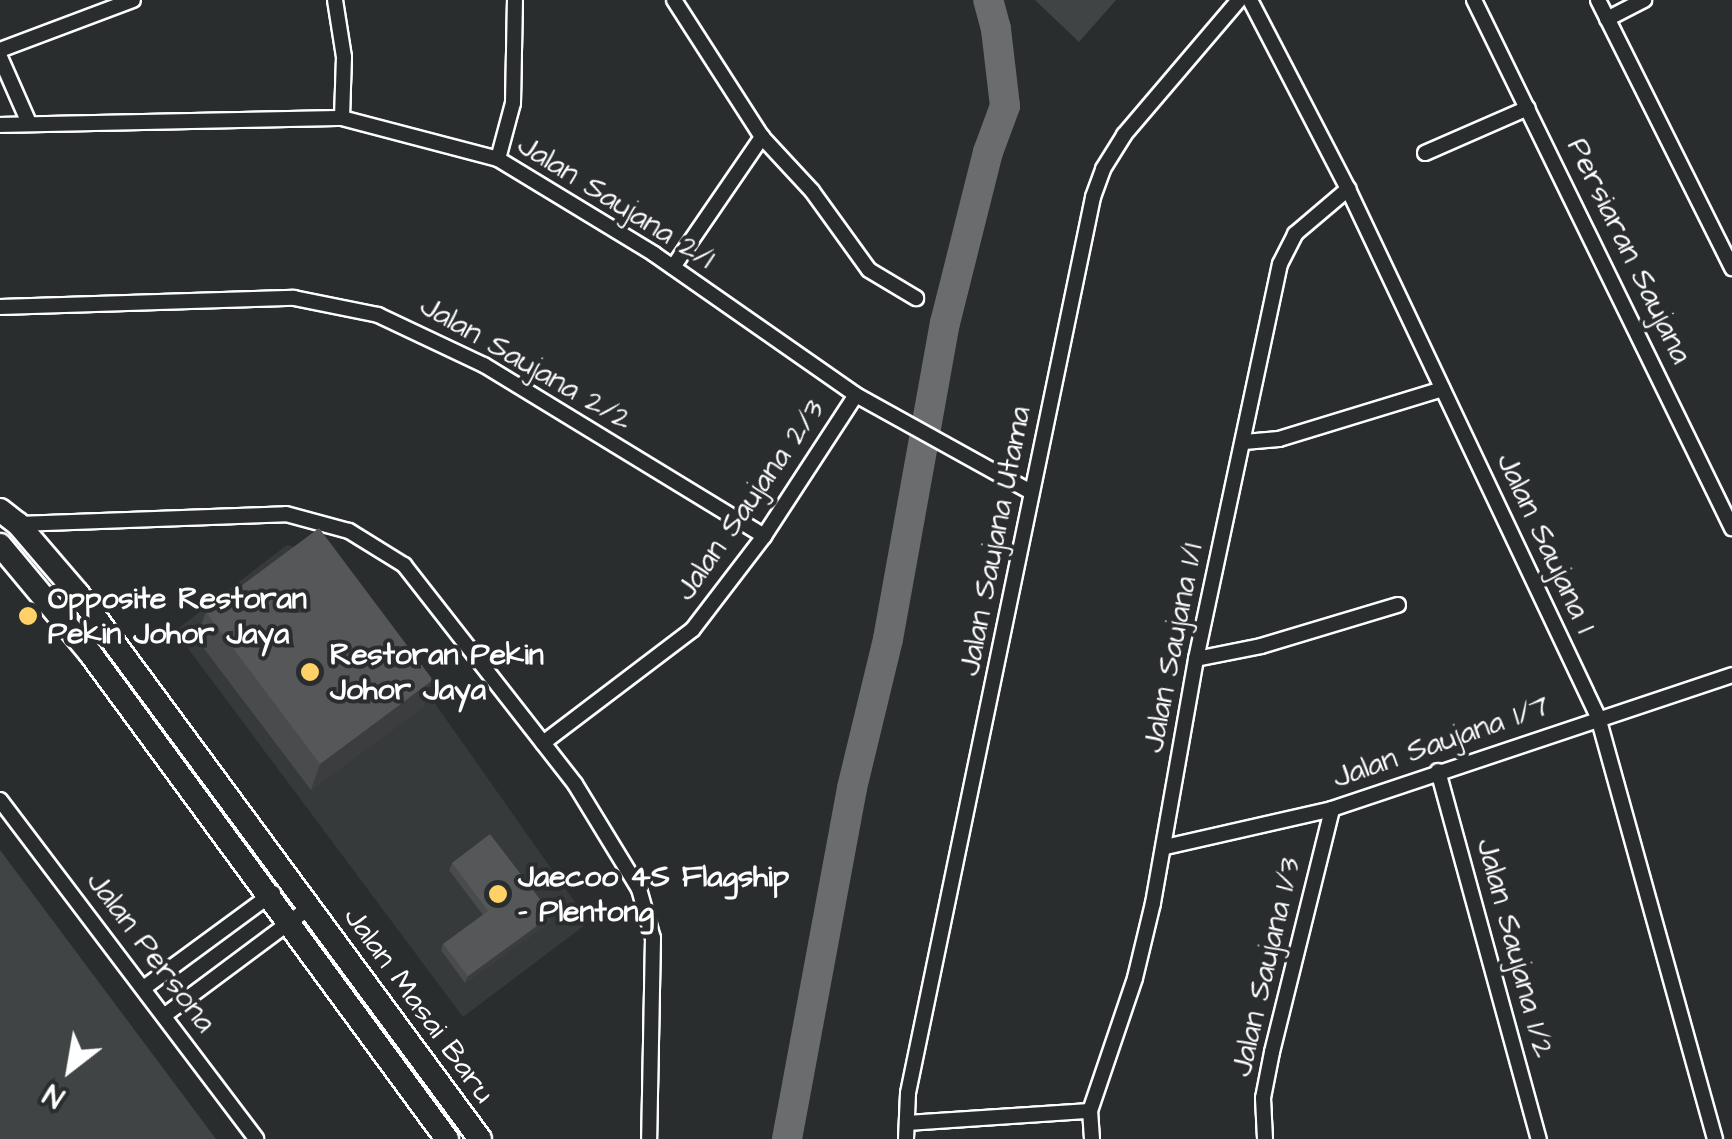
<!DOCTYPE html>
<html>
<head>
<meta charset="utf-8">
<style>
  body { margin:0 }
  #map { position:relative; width:1732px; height:1139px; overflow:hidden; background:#2a2d2e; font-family:"Architects Daughter",sans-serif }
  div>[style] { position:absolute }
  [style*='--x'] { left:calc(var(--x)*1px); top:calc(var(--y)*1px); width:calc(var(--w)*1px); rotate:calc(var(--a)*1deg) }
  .built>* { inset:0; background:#373a3b }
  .green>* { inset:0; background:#414445 }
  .river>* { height:30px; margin:-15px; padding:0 15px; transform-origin:15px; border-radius:15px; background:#6a6c6d }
  .roads { filter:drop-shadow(2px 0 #fff) drop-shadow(-2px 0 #fff) drop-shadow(0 2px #fff) drop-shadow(0 -2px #fff) }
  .street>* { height:14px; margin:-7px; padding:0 7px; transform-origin:7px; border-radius:7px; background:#2a2d2e }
  .primary>* { height:22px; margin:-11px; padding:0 11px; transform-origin:11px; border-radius:11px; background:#2a2d2e }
  .wall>* { inset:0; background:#494b4c }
  .shaded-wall>* { inset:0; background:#3c3d3e }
  .building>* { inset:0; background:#555758 }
  .dots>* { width:28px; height:28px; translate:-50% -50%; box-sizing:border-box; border:5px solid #2a2d2e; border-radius:50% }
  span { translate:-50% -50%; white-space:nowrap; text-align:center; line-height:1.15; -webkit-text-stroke:8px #2a2d2e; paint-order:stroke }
  .street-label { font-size:30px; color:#fff }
  .poi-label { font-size:30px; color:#fff; font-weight:700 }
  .left { translate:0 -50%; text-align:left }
  .north { position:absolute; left:20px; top:1019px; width:100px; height:100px; -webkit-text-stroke:8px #2a2d2e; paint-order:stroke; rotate:211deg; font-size:28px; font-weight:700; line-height:40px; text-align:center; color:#fff }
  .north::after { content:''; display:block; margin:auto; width:35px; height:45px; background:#fff; clip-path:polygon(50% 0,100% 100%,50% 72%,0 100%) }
</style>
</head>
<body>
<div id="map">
  <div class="built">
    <div style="clip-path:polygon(287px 545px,333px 559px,589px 922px,463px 1017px,175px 631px)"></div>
  </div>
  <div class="green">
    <div style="clip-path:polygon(1035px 0,1116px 0,1079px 42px)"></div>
    <div style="clip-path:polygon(0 850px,216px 1139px,0 1139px)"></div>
  </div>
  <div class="river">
    <div style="--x:787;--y:1139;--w:357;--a:-79.5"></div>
    <div style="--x:852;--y:788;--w:153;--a:-76.4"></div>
    <div style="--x:888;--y:639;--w:321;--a:-79.8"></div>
    <div style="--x:945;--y:323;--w:176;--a:-75.9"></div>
    <div style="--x:988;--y:152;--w:49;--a:-69.7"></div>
    <div style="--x:1005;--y:106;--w:78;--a:-96.7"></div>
    <div style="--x:996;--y:29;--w:30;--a:-105"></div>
  </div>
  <div class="roads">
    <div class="street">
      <div style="--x:335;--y:0;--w:58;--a:81"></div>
      <div style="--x:344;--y:57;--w:61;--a:91.9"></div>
      <div style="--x:674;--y:0;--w:163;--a:57.3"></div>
      <div style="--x:762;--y:137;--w:74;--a:47.2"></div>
      <div style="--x:812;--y:191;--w:97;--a:54.2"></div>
      <div style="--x:869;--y:270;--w:55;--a:30.8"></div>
      <div style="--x:1250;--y:0;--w:213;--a:62.6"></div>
      <div style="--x:1348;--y:189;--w:584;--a:64.66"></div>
      <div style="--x:1598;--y:717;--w:438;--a:74.5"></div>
      <div style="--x:1474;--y:0;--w:588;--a:63.96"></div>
      <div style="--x:1598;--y:0;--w:300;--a:63.4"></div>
      <div style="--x:1607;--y:19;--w:42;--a:-27.2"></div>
      <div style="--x:0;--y:50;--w:142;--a:-20.6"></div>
      <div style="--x:0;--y:57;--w:72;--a:66.3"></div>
      <div style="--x:0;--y:125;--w:342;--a:-1.2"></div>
      <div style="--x:342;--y:118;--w:161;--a:14.7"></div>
      <div style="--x:498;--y:159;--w:183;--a:31.3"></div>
      <div style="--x:654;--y:254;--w:246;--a:34.9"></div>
      <div style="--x:856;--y:395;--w:200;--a:29"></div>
      <div style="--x:1425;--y:153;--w:112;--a:-23.6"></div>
      <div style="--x:498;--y:159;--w:58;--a:-75"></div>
      <div style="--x:513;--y:103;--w:103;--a:-88.9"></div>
      <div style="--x:673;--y:267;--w:158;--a:-55.6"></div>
      <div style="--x:0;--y:307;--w:294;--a:-1.8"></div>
      <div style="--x:294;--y:298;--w:86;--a:11.4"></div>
      <div style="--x:378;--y:315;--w:117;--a:25.3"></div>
      <div style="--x:484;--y:365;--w:328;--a:31.4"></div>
      <div style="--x:1244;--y:442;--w:35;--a:-5"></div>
      <div style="--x:1279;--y:439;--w:171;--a:-17"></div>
      <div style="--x:18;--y:524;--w:268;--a:-2.1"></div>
      <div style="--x:286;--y:514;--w:65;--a:15.1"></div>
      <div style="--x:349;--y:531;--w:65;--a:31.7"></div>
      <div style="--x:404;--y:565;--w:278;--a:52"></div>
      <div style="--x:575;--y:784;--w:123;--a:58.6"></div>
      <div style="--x:639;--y:889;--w:51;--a:74.1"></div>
      <div style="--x:653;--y:938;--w:201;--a:91.1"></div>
      <div style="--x:1196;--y:659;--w:66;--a:-11.3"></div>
      <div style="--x:1261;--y:646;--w:143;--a:-16.7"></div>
      <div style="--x:543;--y:743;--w:188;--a:-37.2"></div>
      <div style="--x:693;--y:629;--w:117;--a:-52.6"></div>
      <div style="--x:764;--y:536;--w:168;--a:-56.9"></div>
      <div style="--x:1438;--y:771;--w:382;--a:74.7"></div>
      <div style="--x:0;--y:800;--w:425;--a:52.9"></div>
      <div style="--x:1165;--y:847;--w:171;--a:-12.8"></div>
      <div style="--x:1332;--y:809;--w:422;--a:-18.5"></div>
      <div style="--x:145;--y:987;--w:159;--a:-36.3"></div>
      <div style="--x:165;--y:1015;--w:181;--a:-36.7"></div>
      <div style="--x:907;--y:1123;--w:183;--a:-3.8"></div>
      <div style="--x:906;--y:1139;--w:46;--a:-87.5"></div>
      <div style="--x:908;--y:1093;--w:915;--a:-78.33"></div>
      <div style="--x:1093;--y:197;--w:30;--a:-70"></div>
      <div style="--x:1103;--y:169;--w:40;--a:-58"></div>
      <div style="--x:1124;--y:135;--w:177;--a:-49.6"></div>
      <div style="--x:1092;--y:1139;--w:28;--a:-94"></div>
      <div style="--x:1090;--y:1111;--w:140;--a:-71.3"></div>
      <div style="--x:1135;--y:978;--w:77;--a:-76.5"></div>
      <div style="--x:1153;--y:903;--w:248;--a:-80"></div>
      <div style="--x:1196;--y:659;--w:404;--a:-78"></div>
      <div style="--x:1280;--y:264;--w:34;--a:-63"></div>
      <div style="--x:1295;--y:234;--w:70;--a:-40.3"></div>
      <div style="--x:1265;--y:1139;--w:41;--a:-92.8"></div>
      <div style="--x:1263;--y:1098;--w:47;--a:-78.9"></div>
      <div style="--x:1272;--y:1052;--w:250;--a:-76.1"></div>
    </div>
    <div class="primary">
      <div style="--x:0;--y:510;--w:23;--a:38"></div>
      <div style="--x:18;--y:524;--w:92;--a:49.4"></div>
      <div style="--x:78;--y:594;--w:677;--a:53.59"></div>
      <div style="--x:0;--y:545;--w:141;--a:50.2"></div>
      <div style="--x:90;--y:653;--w:603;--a:53.7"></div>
    </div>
  </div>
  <div class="wall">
    <div style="clip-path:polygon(206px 612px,424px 706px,311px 790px,196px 638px)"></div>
    <div style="clip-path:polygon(452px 863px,550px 922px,465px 983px,441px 950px,443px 944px,483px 915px,449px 870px)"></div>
  </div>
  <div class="shaded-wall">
    <div style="clip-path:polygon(433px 680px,424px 706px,311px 790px,320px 764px)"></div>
    <div style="clip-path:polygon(552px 915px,550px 922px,465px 983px,468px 976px)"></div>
  </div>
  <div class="building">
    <div style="clip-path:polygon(319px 528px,433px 680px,320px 764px,206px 612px)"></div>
    <div style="clip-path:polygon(490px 834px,552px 915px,468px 976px,443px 944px,488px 911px,452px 863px)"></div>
  </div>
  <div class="dots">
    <div style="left:28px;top:616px;background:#ffd166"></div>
    <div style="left:310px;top:672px;background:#ffd166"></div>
    <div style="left:498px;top:894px;background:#ffd166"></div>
  </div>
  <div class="street-label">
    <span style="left:616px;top:202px;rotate:32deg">Jalan Saujana 2/1</span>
    <span style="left:1629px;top:251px;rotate:64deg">Persiaran Saujana</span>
    <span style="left:526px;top:363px;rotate:30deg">Jalan Saujana 2/2</span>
    <span style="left:750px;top:500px;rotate:-55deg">Jalan Saujana 2/3</span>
    <span style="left:995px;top:541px;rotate:-79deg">Jalan Saujana Utama</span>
    <span style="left:1546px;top:543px;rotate:65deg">Jalan Saujana 1</span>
    <span style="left:1173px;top:648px;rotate:-79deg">Jalan Saujana 1/1</span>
    <span style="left:1441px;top:742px;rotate:-19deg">Jalan Saujana 1/7</span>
    <span style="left:1515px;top:948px;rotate:75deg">Jalan Saujana 1/2</span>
    <span style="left:151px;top:952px;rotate:53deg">Jalan Persona</span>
    <span style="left:1266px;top:967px;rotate:-77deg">Jalan Saujana 1/3</span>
    <span style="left:419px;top:1005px;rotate:54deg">Jalan Masai Baru</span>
  </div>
  <div class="poi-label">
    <span class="left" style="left:48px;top:616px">Opposite Restoran<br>Pekin Johor Jaya</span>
    <span class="left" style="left:330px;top:672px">Restoran Pekin<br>Johor Jaya</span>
    <span class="left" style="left:518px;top:894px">Jaecoo 4S Flagship<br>- Plentong</span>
  </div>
  <div class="north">N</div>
</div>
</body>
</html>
